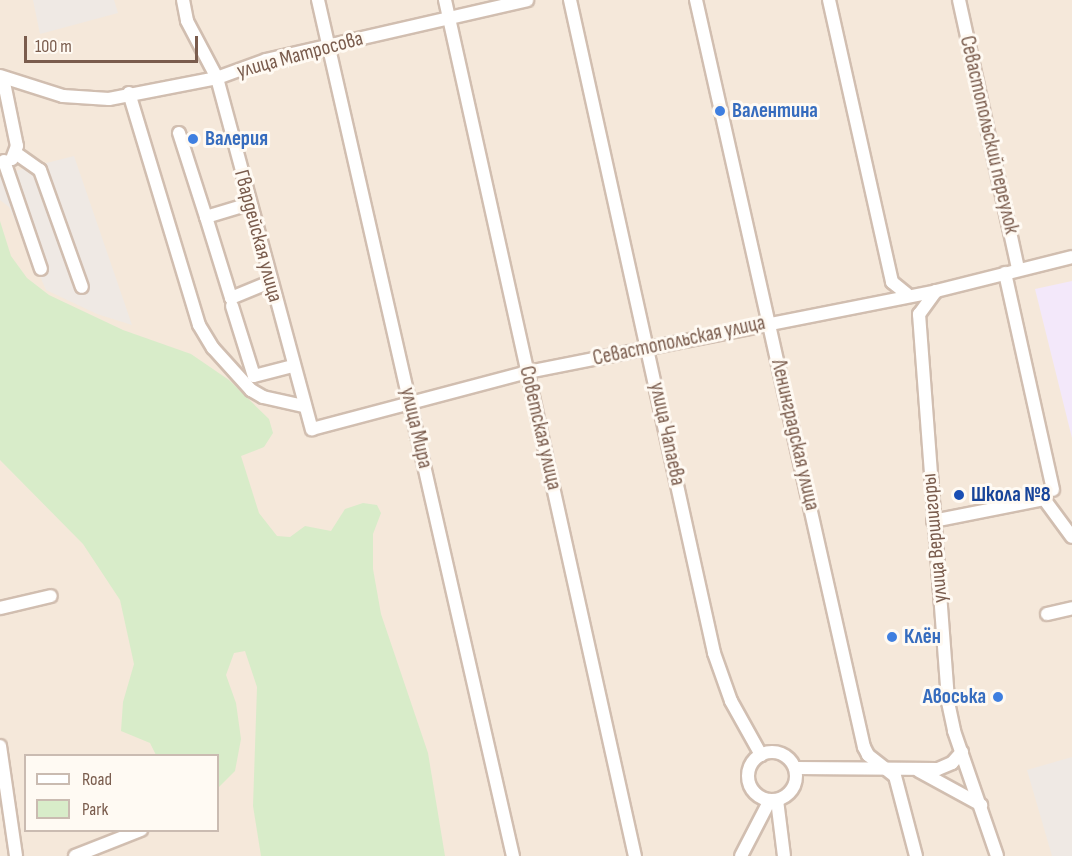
<!DOCTYPE html>
<html>
<head>
<meta charset="utf-8">
<style>
  body { margin:0 }
  #map { position:relative; width:1072px; height:856px; overflow:hidden; background:#fdf6ec; font-family:"Sofia Sans Condensed",sans-serif }
  div>[style] { position:absolute }
  [style*='--x'] { left:calc(var(--x)*1px); top:calc(var(--y)*1px); width:calc(var(--w)*1px); rotate:calc(var(--a)*1deg) }
  .residential>* { inset:0; background:#f5e8da }
  .industrial>* { inset:0; background:#efe9e4 }
  .education>* { inset:0; background:#f3e8fa }
  .green>* { inset:0; background:#d8ecc9 }
  .roads { filter:drop-shadow(2px 0 #d1beb0) drop-shadow(-2px 0 #d1beb0) drop-shadow(0 2px #d1beb0) drop-shadow(0 -2px #d1beb0) }
  .minor>* { height:12px; margin:-6px; padding:0 6px; transform-origin:6px; border-radius:6px; background:#fff }
  .minor>.ring { margin:-6px; padding:0; box-sizing:content-box; background:none; border:12px solid #fff; border-radius:50% }
  .dots>* { width:16px; height:16px; translate:-50% -50%; box-sizing:border-box; border:3px solid #fffaf3; border-radius:50% }
  span { translate:-50% -50%; white-space:nowrap; text-align:center; line-height:1.15; -webkit-text-stroke:6px #fffaf3; paint-order:stroke }
  .street-label { font-size:21px; color:#7a5c4d }
  .shop-label { font-size:21px; color:#366cbe; font-weight:700 }
  .left { translate:0 -50%; text-align:left }
  .right { translate:-100% -50%; text-align:right }
  .transit-label { font-size:21px; color:#164399; font-weight:700 }
  .legend { position:absolute; left:24px; top:754px; width:195px; height:78px; box-sizing:border-box; background:#fffaf3; border:2px solid #cabbb1; margin:0; padding:8px 10px; list-style:none; font-size:18px; color:#7a5c4d }
  .legend li { display:flex; align-items:center; gap:12px; height:30px }
  .legend b { width:30px; border:2px solid #cabbb1 }
  .scale { position:absolute; left:24px; top:36px; width:174px; height:27px; box-sizing:border-box; border:3px solid #7a5c4d; border-top:0; padding-left:8px; font-size:18px; line-height:21px; white-space:nowrap; color:#7a5c4d; -webkit-text-stroke:4px #fffaf3; paint-order:stroke }
</style>
</head>
<body>
<div id="map">
  <div class="residential">
    <div style="clip-path:polygon(evenodd,0 0,1072px 0,1072px 856px,0 856px,0 0,26px 756px,218px 756px,218px 830px,26px 830px,26px 756px)"></div>
  </div>
  <div class="industrial">
    <div style="clip-path:polygon(33px 0,114px 0,118px 13px,40px 34px)"></div>
    <div style="clip-path:polygon(74px 156px,132px 325px,97px 314px,46px 290px,9px 207px,0 200px,0 167px,7px 173px)"></div>
    <div style="clip-path:polygon(1072px 757px,1072px 856px,1052px 856px,1027px 770px)"></div>
  </div>
  <div class="education">
    <div style="clip-path:polygon(1072px 281px,1072px 438px,1035px 289px)"></div>
  </div>
  <div class="green">
    <div style="clip-path:polygon(0 221px,11px 256px,27px 278px,49px 295px,123px 330px,191px 354px,229px 380px,269px 419px,273px 433px,264px 447px,241px 456px,259px 513px,277px 536px,290px 537px,305px 526px,331px 531px,345px 509px,363px 503px,377px 505px,381px 513px,373px 534px,373px 569px,381px 614px,428px 753px,445px 856px,261px 856px,253px 806px,257px 687px,245px 651px,234px 653px,226px 675px,236px 703px,241px 739px,235px 771px,218px 788px,218px 756px,156px 755px,150px 743px,121px 731px,123px 702px,134px 664px,120px 600px,83px 544px,0 460px)"></div>
  </div>
  <div class="roads">
    <div class="minor">
      <div style="--x:183;--y:0;--w:21;--a:79"></div>
      <div style="--x:187;--y:21;--w:64;--a:62.2"></div>
      <div style="--x:217;--y:78;--w:364;--a:74.9"></div>
      <div style="--x:312;--y:429;--w:223;--a:-14.8"></div>
      <div style="--x:528;--y:372;--w:416;--a:-11.2"></div>
      <div style="--x:936;--y:291;--w:140;--a:-14"></div>
      <div style="--x:318;--y:0;--w:878;--a:77.17"></div>
      <div style="--x:445;--y:0;--w:877;--a:77.49"></div>
      <div style="--x:570;--y:0;--w:669;--a:77.56"></div>
      <div style="--x:714;--y:653;--w:51;--a:70.5"></div>
      <div style="--x:731;--y:701;--w:62;--a:60.9"></div>
      <div style="--x:696;--y:0;--w:766;--a:77.33"></div>
      <div style="--x:864;--y:747;--w:9;--a:63"></div>
      <div style="--x:868;--y:755;--w:34;--a:38"></div>
      <div style="--x:895;--y:776;--w:83;--a:75.3"></div>
      <div style="--x:829;--y:0;--w:289;--a:77.4"></div>
      <div style="--x:892;--y:282;--w:19;--a:39"></div>
      <div style="--x:959;--y:0;--w:275;--a:77.6"></div>
      <div style="--x:0;--y:76;--w:66;--a:17.6"></div>
      <div style="--x:63;--y:96;--w:46;--a:3.7"></div>
      <div style="--x:109;--y:99;--w:110;--a:-11"></div>
      <div style="--x:217;--y:78;--w:52;--a:-20.2"></div>
      <div style="--x:266;--y:60;--w:268;--a:-12.9"></div>
      <div style="--x:3;--y:78;--w:69;--a:78.4"></div>
      <div style="--x:17;--y:146;--w:14;--a:111"></div>
      <div style="--x:129;--y:93;--w:242;--a:73.2"></div>
      <div style="--x:199;--y:325;--w:27;--a:59"></div>
      <div style="--x:213;--y:348;--w:57;--a:47.9"></div>
      <div style="--x:251;--y:390;--w:14;--a:30"></div>
      <div style="--x:263;--y:397;--w:42;--a:12.4"></div>
      <div style="--x:179;--y:133;--w:88;--a:72.2"></div>
      <div style="--x:206;--y:217;--w:45;--a:-16.8"></div>
      <div style="--x:17;--y:154;--w:28;--a:35"></div>
      <div style="--x:40;--y:170;--w:124;--a:70.3"></div>
      <div style="--x:4;--y:161;--w:114;--a:71.1"></div>
      <div style="--x:206;--y:217;--w:85;--a:72.8"></div>
      <div style="--x:231;--y:298;--w:42;--a:-22.3"></div>
      <div style="--x:1005;--y:273;--w:222;--a:77.5"></div>
      <div style="--x:936;--y:291;--w:29;--a:126"></div>
      <div style="--x:919;--y:314;--w:389;--a:85.7"></div>
      <div style="--x:948;--y:702;--w:30;--a:78"></div>
      <div style="--x:954;--y:731;--w:132;--a:71"></div>
      <div style="--x:232;--y:306;--w:73;--a:72.6"></div>
      <div style="--x:254;--y:376;--w:40;--a:-14.4"></div>
      <div style="--x:933;--y:521;--w:113;--a:-11.2"></div>
      <div style="--x:1044;--y:499;--w:47;--a:53.6"></div>
      <div style="--x:0;--y:608;--w:52;--a:-13.2"></div>
      <div style="--x:1047;--y:614;--w:26;--a:-13"></div>
      <div style="--x:0;--y:746;--w:111;--a:81.7"></div>
      <div class="ring" style="left:748px;top:752px;width:36px;height:36px"></div>
      <div style="--x:795;--y:768;--w:143;--a:0.4"></div>
      <div style="--x:938;--y:769;--w:15;--a:-23"></div>
      <div style="--x:952;--y:763;--w:15;--a:-48"></div>
      <div style="--x:919;--y:771;--w:71;--a:28.7"></div>
      <div style="--x:777;--y:800;--w:56;--a:82.9"></div>
      <div style="--x:75;--y:856;--w:71;--a:-21.5"></div>
      <div style="--x:741;--y:856;--w:63;--a:-62.6"></div>
    </div>
  </div>
  <div class="dots">
    <div style="left:720px;top:111px;background:#3f7fe0"></div>
    <div style="left:193px;top:139px;background:#3f7fe0"></div>
    <div style="left:959px;top:495px;background:#1a4fb4"></div>
    <div style="left:892px;top:637px;background:#3f7fe0"></div>
    <div style="left:998px;top:697px;background:#3f7fe0"></div>
  </div>
  <div class="street-label">
    <span style="left:300px;top:55px;rotate:-15deg">улица Матросова</span>
    <span style="left:989px;top:135px;rotate:77deg">Севастопольский переулок</span>
    <span style="left:258px;top:236px;rotate:75deg">Гвардейская улица</span>
    <span style="left:679px;top:341px;rotate:-12deg">Севастопольская улица</span>
    <span style="left:416px;top:428px;rotate:77deg">улица Мира</span>
    <span style="left:540px;top:428px;rotate:77deg">Советская улица</span>
    <span style="left:667px;top:434px;rotate:78deg">улица Чапаева</span>
    <span style="left:795px;top:435px;rotate:77deg">Ленинградская улица</span>
    <span style="left:935px;top:538px;rotate:-95deg">улица Вершигоры</span>
  </div>
  <div class="shop-label">
    <span class="left" style="left:732px;top:111px">Валентина</span>
    <span class="left" style="left:205px;top:139px">Валерия</span>
    <span class="left" style="left:904px;top:637px">Клён</span>
    <span class="right" style="left:986px;top:697px">Авоська</span>
  </div>
  <div class="transit-label">
    <span class="left" style="left:971px;top:495px">Школа №8</span>
  </div>
  <ul class="legend">
  <li><b style="height:8px;background:#fff"></b>Road</li>
  <li><b style="height:16px;background:#d8ecc9"></b>Park</li>
  </ul>
  <div class="scale">100 m</div>
</div>
</body>
</html>
